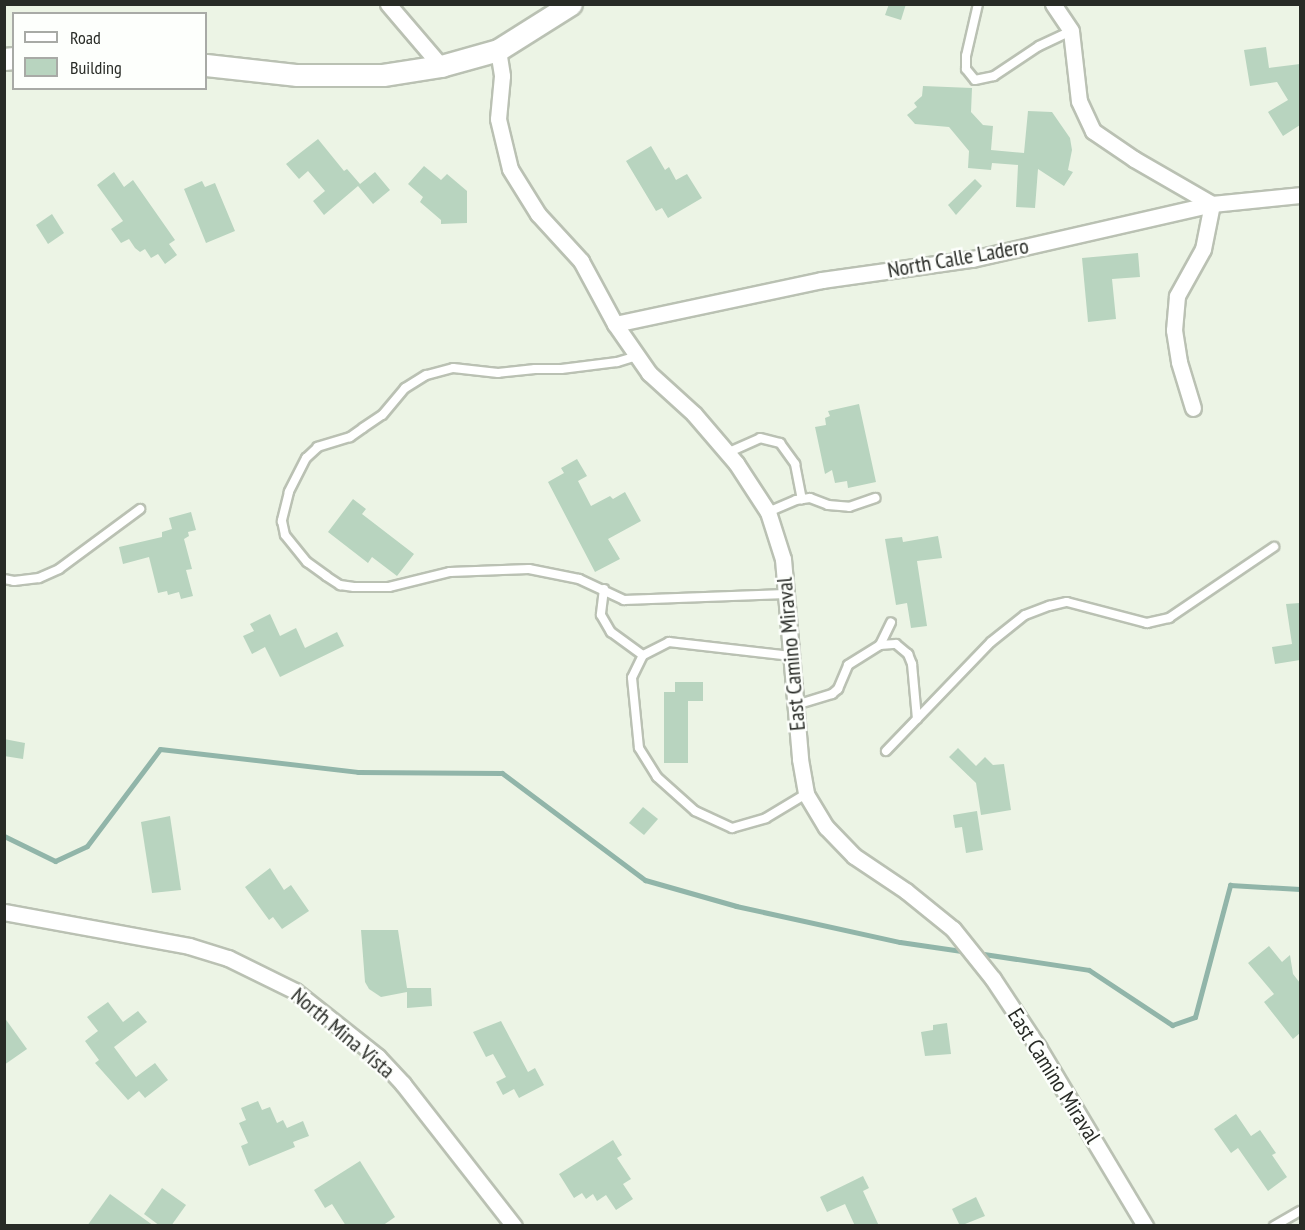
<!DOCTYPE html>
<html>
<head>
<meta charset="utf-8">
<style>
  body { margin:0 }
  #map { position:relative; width:1305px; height:1230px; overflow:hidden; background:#ecf4e5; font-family:"PT Sans Narrow",sans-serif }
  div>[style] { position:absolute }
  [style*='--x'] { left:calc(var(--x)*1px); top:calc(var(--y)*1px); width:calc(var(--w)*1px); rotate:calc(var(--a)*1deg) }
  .stream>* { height:5px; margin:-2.5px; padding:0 2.5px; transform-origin:2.5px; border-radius:2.5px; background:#91b5a9 }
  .building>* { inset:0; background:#b8d4bf }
  .roads { filter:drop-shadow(2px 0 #bac1b3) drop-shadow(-2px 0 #bac1b3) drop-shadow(0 2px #bac1b3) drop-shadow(0 -2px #bac1b3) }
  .lane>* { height:8px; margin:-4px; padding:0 4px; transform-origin:4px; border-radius:4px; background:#fff }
  .street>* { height:15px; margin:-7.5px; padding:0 7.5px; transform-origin:7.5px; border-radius:7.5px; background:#fff }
  .secondary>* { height:21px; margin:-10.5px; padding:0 10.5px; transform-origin:10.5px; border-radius:10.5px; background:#fff }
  span { translate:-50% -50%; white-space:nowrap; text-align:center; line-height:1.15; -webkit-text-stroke:5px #fdfffc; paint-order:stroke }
  .street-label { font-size:22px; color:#282b26 }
  .frame { position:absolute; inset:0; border:6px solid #282b26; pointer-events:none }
  .legend { position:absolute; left:12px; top:12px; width:195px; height:78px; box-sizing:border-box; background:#fdfffc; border:2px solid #a8aaa6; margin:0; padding:8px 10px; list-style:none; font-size:18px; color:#282b26 }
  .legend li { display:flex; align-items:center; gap:12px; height:30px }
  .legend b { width:30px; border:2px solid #a8aaa6 }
</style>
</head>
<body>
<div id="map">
  <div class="stream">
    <div style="--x:4;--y:836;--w:57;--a:26.1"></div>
    <div style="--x:55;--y:861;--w:35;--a:-25"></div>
    <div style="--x:87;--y:846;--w:121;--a:-53"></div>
    <div style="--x:160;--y:749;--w:199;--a:6.6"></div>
    <div style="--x:358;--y:772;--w:144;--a:0.4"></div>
    <div style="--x:502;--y:773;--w:179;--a:36.8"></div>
    <div style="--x:645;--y:880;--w:95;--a:15.9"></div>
    <div style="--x:736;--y:906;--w:168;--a:12.4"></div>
    <div style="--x:900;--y:942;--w:69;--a:8.4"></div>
    <div style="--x:977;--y:953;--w:113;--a:8.6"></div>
    <div style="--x:1089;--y:970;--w:100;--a:33.5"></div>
    <div style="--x:1172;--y:1025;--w:24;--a:-19"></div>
    <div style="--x:1195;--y:1017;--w:137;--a:-75.1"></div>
    <div style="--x:1230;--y:885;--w:70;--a:3.3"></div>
  </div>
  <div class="building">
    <div style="clip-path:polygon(889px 4px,906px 4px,901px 20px,885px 15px)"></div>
    <div style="clip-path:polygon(1266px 47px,1269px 68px,1300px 64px,1300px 125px,1283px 136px,1268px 112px,1288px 100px,1277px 82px,1250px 86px,1244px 50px)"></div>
    <div style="clip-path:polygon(923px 86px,972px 88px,971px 112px,983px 125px,993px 126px,991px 150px,1024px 153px,1028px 111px,1052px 112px,1070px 138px,1072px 150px,1068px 170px,1073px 172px,1064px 186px,1038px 169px,1035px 208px,1016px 207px,1018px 165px,992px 163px,991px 170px,968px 168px,969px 151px,949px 127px,915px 124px,907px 115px,917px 107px,914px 103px,922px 96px)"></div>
    <div style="clip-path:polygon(318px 139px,344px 171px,347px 169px,360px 184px,375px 172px,390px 190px,373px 204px,358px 186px,324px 215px,313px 201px,325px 191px,308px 171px,299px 179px,286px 164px)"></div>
    <div style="clip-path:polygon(651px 146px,665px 170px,669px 167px,676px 180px,687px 174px,702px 198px,668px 218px,662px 208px,656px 211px,626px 161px)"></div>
    <div style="clip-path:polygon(424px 166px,441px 180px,447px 174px,467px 191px,467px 223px,441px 224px,441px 220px,420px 202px,423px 197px,408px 184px)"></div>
    <div style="clip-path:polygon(114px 172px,124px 187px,133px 180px,175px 240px,169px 244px,177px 255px,165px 264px,158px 254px,151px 258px,145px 249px,140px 252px,135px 248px,129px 239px,121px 243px,111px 229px,123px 221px,97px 185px)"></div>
    <div style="clip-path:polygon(975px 179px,982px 186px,956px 215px,948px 205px)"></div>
    <div style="clip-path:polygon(202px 181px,205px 187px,215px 183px,235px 231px,206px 243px,184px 189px)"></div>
    <div style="clip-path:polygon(52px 214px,64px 233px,48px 244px,36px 225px)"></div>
    <div style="clip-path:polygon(1138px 253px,1140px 277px,1112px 279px,1116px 319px,1088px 322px,1082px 258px)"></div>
    <div style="clip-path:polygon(859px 404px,876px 482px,848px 488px,847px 481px,835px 483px,832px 470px,825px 474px,815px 427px,826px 425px,825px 418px,830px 416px,828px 411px)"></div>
    <div style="clip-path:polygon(577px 459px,587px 476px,578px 481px,591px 506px,610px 496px,613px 499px,625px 492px,641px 521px,608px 539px,620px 559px,595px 572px,548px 482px,564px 473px,561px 468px)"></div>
    <div style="clip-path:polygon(353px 499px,366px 509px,362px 514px,414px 554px,397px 576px,372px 557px,368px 563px,328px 532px)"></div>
    <div style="clip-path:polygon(191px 512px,196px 530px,188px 532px,189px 536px,184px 539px,192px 569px,186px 570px,193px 596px,181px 599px,179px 592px,168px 595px,167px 591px,158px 593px,149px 557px,123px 564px,119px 547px,162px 537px,162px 532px,172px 529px,169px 518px)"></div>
    <div style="clip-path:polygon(938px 536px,942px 558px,917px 561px,927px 626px,911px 628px,907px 603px,896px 605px,885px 539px,902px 537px,903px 542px)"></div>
    <div style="clip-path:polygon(1300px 603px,1300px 660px,1275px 664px,1272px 647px,1292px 644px,1286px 604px)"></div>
    <div style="clip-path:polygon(270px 614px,280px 636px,296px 628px,305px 648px,337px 632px,344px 646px,280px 677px,265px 647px,252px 654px,243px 636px,254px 631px,250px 624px)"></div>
    <div style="clip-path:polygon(675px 682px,703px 682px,703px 701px,688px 701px,688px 763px,664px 763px,664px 692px,675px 692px)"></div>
    <div style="clip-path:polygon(4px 739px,25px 743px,23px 759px,4px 756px)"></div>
    <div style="clip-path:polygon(958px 748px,976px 766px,985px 757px,993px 765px,1004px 764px,1011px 810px,981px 815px,976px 783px,949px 757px)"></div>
    <div style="clip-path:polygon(643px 807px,658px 819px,644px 835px,629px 823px)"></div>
    <div style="clip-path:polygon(977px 811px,983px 850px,966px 853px,962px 827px,955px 828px,953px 815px)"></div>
    <div style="clip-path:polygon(170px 816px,181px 890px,152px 893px,141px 822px)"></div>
    <div style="clip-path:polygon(270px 868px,284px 890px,291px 885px,309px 911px,282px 929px,273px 917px,269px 920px,245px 887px)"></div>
    <div style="clip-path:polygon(361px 930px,398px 930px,407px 988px,431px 988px,432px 1006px,407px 1008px,407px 992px,381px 997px,369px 989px,365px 982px)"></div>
    <div style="clip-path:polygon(1269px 946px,1282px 962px,1290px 955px,1293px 974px,1300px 983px,1300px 1033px,1293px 1039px,1264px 1002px,1274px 994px,1248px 963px)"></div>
    <div style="clip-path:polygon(108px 1002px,123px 1022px,138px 1011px,147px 1022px,114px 1047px,136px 1077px,155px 1063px,168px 1080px,145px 1098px,139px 1091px,128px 1100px,95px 1063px,99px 1060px,85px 1041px,98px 1031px,87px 1017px)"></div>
    <div style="clip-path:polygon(4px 1017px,27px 1049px,4px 1065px)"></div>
    <div style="clip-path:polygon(501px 1021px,528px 1072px,535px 1068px,544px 1085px,519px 1098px,514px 1089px,503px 1095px,496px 1082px,506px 1077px,493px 1054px,486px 1057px,473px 1032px)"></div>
    <div style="clip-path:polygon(947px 1023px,951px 1054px,925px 1056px,921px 1032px,933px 1030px,933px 1025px)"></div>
    <div style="clip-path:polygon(258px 1101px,262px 1110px,270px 1107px,277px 1123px,283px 1120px,287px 1128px,303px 1121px,309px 1136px,293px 1142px,295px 1147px,249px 1166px,241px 1146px,248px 1143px,239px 1123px,246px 1120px,241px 1108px)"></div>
    <div style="clip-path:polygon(1236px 1114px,1251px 1136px,1260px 1130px,1276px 1153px,1272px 1155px,1287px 1177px,1268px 1191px,1238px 1148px,1231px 1153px,1214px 1129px)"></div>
    <div style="clip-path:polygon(613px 1140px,622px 1155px,617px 1158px,631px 1179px,623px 1184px,633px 1199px,616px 1210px,606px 1195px,597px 1201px,593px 1194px,586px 1199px,582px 1193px,574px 1198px,559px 1174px)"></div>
    <div style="clip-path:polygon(360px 1161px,395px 1217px,382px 1226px,346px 1226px,332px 1204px,325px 1208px,314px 1190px)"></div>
    <div style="clip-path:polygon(863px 1176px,869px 1188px,863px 1191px,879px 1226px,855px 1226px,845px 1204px,827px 1212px,820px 1197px)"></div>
    <div style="clip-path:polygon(162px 1188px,186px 1205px,171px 1226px,160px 1226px,144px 1214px)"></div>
    <div style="clip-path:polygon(110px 1194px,154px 1226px,87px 1226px)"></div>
    <div style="clip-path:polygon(976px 1197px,985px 1216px,960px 1226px,952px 1209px)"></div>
  </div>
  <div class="roads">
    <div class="lane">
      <div style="--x:978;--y:4;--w:53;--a:103"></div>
      <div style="--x:966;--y:56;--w:13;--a:90"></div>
      <div style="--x:966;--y:69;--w:14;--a:51"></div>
      <div style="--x:975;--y:80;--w:19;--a:-12"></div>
      <div style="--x:994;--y:76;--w:54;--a:-33.7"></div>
      <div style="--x:1039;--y:46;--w:35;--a:-25"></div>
      <div style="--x:637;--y:356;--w:21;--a:163"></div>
      <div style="--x:617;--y:362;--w:56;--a:172.9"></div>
      <div style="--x:561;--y:369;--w:26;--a:180"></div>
      <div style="--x:535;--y:369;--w:37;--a:174"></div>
      <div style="--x:498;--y:373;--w:45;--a:-173.7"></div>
      <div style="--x:453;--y:368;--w:28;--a:165"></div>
      <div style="--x:426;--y:375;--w:25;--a:148"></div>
      <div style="--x:405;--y:388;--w:35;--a:130"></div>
      <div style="--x:382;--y:415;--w:23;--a:146"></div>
      <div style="--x:363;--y:428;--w:16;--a:145"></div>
      <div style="--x:350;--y:437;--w:34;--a:163"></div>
      <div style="--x:318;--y:447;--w:16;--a:137"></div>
      <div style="--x:306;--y:458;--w:38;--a:117"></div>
      <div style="--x:289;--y:492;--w:30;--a:104"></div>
      <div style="--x:282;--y:521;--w:14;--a:78"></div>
      <div style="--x:285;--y:535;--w:35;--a:51"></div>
      <div style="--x:307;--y:562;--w:24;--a:36"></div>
      <div style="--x:326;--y:576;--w:17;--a:33"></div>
      <div style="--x:340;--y:585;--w:14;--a:8"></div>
      <div style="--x:354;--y:587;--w:35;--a:0"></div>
      <div style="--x:389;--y:587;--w:63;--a:-13.8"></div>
      <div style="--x:450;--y:572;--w:79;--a:-2.2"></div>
      <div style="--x:529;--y:569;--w:51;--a:11.3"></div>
      <div style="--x:579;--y:579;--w:50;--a:25"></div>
      <div style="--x:624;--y:600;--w:162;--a:-2.1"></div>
      <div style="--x:727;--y:453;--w:36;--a:-24"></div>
      <div style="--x:760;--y:438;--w:21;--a:14"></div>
      <div style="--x:780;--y:443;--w:26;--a:54"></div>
      <div style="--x:795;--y:464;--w:36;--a:79"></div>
      <div style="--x:768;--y:512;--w:30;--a:-23"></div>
      <div style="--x:796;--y:500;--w:14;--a:-8"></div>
      <div style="--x:810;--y:498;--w:19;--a:21"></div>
      <div style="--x:828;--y:505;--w:21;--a:5"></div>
      <div style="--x:849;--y:507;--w:28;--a:-19"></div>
      <div style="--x:4;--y:579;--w:10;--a:11"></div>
      <div style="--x:14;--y:581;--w:25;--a:-7"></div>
      <div style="--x:39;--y:578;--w:22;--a:-24"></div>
      <div style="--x:59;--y:569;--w:101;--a:-36.5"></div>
      <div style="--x:604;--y:589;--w:26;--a:97"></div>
      <div style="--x:601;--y:615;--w:20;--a:60"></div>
      <div style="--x:611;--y:632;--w:39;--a:36"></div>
      <div style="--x:880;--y:645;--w:25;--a:-64"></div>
      <div style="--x:791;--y:656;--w:123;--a:-173.5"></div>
      <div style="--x:669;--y:642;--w:29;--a:153"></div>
      <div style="--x:643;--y:655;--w:25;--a:116"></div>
      <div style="--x:632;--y:678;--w:70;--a:84.3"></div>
      <div style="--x:639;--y:748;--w:34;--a:58"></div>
      <div style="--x:657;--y:777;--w:51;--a:41.8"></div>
      <div style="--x:695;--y:811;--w:41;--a:24.7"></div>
      <div style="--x:732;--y:828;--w:35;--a:-16"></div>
      <div style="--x:766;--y:818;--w:47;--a:-31"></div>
      <div style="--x:796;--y:705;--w:38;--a:-17"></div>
      <div style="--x:832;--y:694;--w:8;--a:-40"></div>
      <div style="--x:838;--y:689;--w:26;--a:-67"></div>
      <div style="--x:848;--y:665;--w:38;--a:-32"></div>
      <div style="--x:880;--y:645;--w:16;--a:-4"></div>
      <div style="--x:896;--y:644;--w:16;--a:40"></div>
      <div style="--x:908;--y:654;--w:11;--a:68"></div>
      <div style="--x:912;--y:664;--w:55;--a:84.8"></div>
      <div style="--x:886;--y:751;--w:151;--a:-46.1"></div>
      <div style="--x:991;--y:642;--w:43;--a:-38.5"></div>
      <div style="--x:1025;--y:615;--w:26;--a:-21"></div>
      <div style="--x:1049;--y:606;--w:18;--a:-13"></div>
      <div style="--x:1067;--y:602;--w:83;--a:14.7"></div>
      <div style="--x:1147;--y:623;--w:23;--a:-13"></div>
      <div style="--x:1169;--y:618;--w:127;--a:-34.1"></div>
      <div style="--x:1274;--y:1226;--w:30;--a:-30"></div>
    </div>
    <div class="street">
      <div style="--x:388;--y:4;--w:82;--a:49.5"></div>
      <div style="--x:1053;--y:4;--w:32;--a:56"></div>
      <div style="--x:1071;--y:31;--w:70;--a:83.5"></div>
      <div style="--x:1079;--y:101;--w:33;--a:65"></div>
      <div style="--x:1093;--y:131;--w:50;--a:34.3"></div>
      <div style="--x:1134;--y:159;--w:90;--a:30"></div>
      <div style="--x:1212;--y:204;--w:46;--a:101.3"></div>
      <div style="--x:1203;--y:249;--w:54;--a:119"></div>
      <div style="--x:1177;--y:296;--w:34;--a:95"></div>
      <div style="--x:1174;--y:330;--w:32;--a:81"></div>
      <div style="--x:1179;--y:362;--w:48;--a:73.1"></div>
      <div style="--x:498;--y:50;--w:26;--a:81"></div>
      <div style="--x:502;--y:76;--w:43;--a:95.3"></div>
      <div style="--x:498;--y:119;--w:51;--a:76.5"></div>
      <div style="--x:510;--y:169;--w:53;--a:58.1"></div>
      <div style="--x:538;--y:214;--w:64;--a:47.5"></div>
      <div style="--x:581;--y:261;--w:72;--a:61.6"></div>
      <div style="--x:615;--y:324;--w:60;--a:55.2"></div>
      <div style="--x:649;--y:373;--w:61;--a:42.3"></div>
      <div style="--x:694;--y:414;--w:65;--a:49.4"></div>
      <div style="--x:736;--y:463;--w:59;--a:56.9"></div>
      <div style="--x:768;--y:512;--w:49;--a:72.3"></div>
      <div style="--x:783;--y:559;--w:201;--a:85.1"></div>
      <div style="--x:800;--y:759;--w:36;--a:80"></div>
      <div style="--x:806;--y:794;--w:39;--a:59"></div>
      <div style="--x:826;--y:827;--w:40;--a:46"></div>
      <div style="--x:854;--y:856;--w:63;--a:33.9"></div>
      <div style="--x:906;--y:891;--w:60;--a:39"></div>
      <div style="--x:953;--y:929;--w:64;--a:51.3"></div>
      <div style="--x:993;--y:979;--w:82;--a:56.5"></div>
      <div style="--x:1038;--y:1047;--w:209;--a:59.1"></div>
      <div style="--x:615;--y:324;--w:212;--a:-12"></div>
      <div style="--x:822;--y:280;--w:151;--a:-8"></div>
      <div style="--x:972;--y:259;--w:246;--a:-12.9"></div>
      <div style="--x:1212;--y:204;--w:88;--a:-5.8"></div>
      <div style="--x:4;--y:912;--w:188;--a:10.4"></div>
      <div style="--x:189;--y:946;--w:41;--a:17.1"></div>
      <div style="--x:228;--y:958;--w:75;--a:26.2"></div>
      <div style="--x:295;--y:991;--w:106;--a:38.5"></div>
      <div style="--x:378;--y:1057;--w:37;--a:47"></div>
      <div style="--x:403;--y:1084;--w:180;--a:52"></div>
    </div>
    <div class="secondary">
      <div style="--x:4;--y:59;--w:10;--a:-6"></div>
      <div style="--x:206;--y:65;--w:92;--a:6.3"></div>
      <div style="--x:297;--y:75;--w:86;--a:0"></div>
      <div style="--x:383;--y:75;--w:59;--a:-8.8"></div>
      <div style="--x:441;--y:66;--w:59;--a:-15.7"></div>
      <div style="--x:498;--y:50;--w:86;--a:-32.2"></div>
    </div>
  </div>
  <div class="street-label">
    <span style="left:958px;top:258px;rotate:-10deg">North Calle Ladero</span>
    <span style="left:791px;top:654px;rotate:-95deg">East Camino Miraval</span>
    <span style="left:343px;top:1033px;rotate:40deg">North Mina Vista</span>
    <span style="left:1054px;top:1076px;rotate:58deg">East Camino Miraval</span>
  </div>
  <div class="frame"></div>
  <ul class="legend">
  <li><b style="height:8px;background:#fff"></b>Road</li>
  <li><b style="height:16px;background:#b8d4bf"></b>Building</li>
  </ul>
</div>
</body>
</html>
